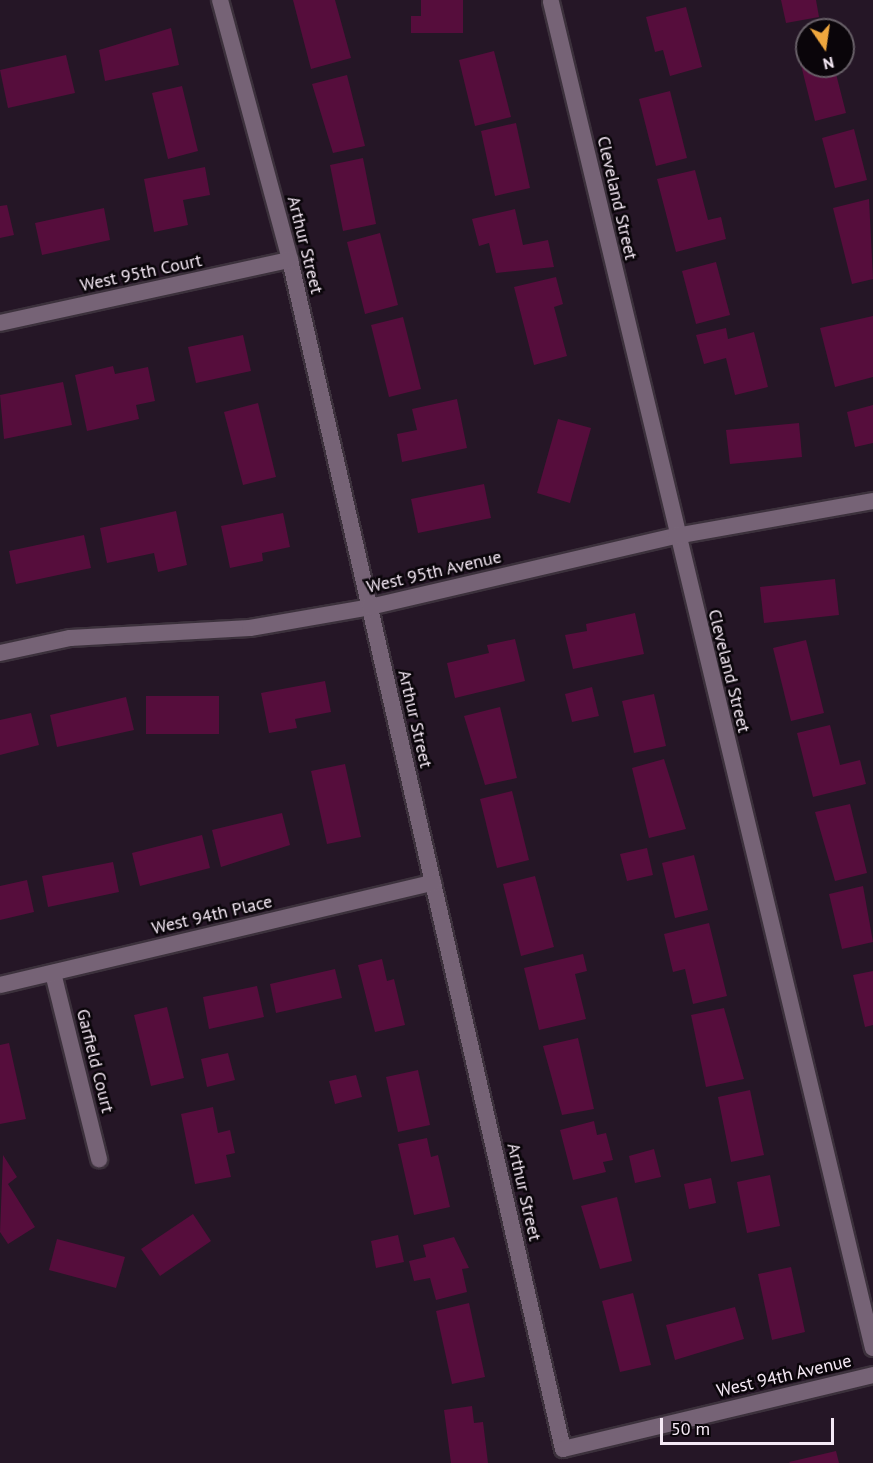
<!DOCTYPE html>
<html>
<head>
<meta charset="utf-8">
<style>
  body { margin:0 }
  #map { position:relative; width:873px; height:1463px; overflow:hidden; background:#251626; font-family:"PT Sans",sans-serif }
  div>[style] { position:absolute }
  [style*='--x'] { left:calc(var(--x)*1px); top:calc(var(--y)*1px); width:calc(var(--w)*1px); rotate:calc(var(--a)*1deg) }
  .building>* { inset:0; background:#560d3c }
  .roads { filter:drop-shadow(2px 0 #3c313c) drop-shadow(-2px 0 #3c313c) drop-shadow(0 2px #3c313c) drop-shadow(0 -2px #3c313c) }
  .minor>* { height:16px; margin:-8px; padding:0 8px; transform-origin:8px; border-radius:8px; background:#766376 }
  span { translate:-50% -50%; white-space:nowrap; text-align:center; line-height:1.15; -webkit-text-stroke:5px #0a050a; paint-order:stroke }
  .street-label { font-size:18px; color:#f5e9f5 }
  .north { position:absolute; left:795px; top:18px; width:60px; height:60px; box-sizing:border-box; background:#0a050a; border:2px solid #686068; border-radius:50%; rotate:167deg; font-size:16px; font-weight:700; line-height:24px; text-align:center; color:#f5e9f5 }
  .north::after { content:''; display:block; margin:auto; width:21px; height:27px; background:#efa73e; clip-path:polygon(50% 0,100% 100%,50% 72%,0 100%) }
  .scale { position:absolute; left:660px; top:1418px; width:174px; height:27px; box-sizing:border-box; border:3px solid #f5e9f5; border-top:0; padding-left:8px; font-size:18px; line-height:21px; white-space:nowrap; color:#f5e9f5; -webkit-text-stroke:4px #0a050a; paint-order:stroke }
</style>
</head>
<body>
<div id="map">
  <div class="building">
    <div style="clip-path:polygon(293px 0,335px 0,351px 58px,311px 69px)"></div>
    <div style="clip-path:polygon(421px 0,463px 0,463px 33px,411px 33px,411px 16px,421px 16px)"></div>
    <div style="clip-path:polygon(781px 0,816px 0,819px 17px,786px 23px)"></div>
    <div style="clip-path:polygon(686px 7px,702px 67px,670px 76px,663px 50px,655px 52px,646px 17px)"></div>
    <div style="clip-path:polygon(171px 28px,179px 65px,105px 81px,99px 50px)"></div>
    <div style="clip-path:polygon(807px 42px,807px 66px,834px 66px,846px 113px,815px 121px,796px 45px)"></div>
    <div style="clip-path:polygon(494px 51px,511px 117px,475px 126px,459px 60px)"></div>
    <div style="clip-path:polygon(66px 55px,75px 93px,8px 108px,0 70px)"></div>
    <div style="clip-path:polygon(347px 75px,365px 146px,333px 153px,312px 84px)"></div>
    <div style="clip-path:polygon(182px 86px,198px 151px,168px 159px,152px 93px)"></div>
    <div style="clip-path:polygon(670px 91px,687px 158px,656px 166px,639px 99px)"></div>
    <div style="clip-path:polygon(516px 123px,530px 188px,495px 196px,481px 131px)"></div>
    <div style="clip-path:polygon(854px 129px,867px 180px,835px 188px,822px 138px)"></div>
    <div style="clip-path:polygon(363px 158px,376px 224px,343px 231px,330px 165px)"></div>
    <div style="clip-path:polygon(205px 167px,210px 195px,183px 200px,188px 225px,154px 232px,144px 179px)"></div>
    <div style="clip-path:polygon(695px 170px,708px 220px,721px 217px,726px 239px,676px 252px,657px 179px)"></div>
    <div style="clip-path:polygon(869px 199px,873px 279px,852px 284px,833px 208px)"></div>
    <div style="clip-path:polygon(7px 205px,14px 235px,0 238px,0 206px)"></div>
    <div style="clip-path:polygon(104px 208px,110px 240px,42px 255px,35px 223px)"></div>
    <div style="clip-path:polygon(515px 209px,523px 245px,548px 240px,554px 267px,496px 273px,489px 243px,479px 246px,472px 219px)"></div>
    <div style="clip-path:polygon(380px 233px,398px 305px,365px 314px,347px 242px)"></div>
    <div style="clip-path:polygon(716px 262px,730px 315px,696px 324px,682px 271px)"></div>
    <div style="clip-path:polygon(556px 277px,563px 304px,554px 307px,567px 356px,534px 365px,514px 287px)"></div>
    <div style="clip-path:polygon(873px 316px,873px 377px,835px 387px,820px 328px)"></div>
    <div style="clip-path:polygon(403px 317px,421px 389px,389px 397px,371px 325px)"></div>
    <div style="clip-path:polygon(726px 328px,728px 339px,754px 332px,768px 387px,735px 395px,726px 358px,704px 364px,696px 335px)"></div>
    <div style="clip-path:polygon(243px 335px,251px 371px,196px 383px,188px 347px)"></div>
    <div style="clip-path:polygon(113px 366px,115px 374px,148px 367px,155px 401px,136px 405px,139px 419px,87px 431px,75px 375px)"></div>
    <div style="clip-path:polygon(63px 382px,72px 425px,4px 439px,0 395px)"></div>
    <div style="clip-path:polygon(457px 399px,467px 448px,402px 462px,397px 434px,417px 430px,412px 409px)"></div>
    <div style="clip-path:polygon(258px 403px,276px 477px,243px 485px,224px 412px)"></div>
    <div style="clip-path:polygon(873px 405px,873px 443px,855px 447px,847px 412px)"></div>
    <div style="clip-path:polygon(558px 419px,591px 428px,570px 503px,537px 493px)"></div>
    <div style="clip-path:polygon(799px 423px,802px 457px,730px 464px,726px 430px)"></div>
    <div style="clip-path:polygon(484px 484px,491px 518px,418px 533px,411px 499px)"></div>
    <div style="clip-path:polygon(176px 511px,187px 565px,158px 572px,154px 553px,107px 563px,100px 528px)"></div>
    <div style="clip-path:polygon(283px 513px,290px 547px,262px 553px,263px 561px,230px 568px,221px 526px)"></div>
    <div style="clip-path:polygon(84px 535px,91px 568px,16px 584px,9px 551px)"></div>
    <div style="clip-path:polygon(835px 579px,839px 615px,764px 623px,760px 587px)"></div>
    <div style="clip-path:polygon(635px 613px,644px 654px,573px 669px,565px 635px,587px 631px,586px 624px)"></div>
    <div style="clip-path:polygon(515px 639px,525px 681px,455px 698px,447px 663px,489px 653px,487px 645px)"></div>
    <div style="clip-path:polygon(806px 640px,824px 713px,791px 721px,773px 648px)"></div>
    <div style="clip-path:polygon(325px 681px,331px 712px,295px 719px,297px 728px,269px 733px,261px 693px)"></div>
    <div style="clip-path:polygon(592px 687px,599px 716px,572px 722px,565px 694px)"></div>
    <div style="clip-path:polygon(654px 694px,666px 746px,634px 753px,622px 701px)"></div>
    <div style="clip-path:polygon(146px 696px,219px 696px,219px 734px,146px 734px)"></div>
    <div style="clip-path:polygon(126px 697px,134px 730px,57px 747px,50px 715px)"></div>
    <div style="clip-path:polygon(500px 707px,517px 778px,485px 785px,464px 716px)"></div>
    <div style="clip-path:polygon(31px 713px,39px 745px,0 755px,0 720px)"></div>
    <div style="clip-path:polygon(830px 725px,840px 765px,860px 760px,866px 784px,813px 797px,797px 733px)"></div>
    <div style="clip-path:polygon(664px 759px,686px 829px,649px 838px,632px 768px)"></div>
    <div style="clip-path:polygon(345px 764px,361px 837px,327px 844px,311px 771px)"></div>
    <div style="clip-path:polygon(512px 791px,529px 860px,497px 868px,480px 799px)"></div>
    <div style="clip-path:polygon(850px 804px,867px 873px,835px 881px,815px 812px)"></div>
    <div style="clip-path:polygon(282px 813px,290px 845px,221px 867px,212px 830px)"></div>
    <div style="clip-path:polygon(202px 835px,210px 868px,140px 886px,132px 853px)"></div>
    <div style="clip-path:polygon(647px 848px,653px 875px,627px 881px,620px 854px)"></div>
    <div style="clip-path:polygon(694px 855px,708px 910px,675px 918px,662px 863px)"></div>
    <div style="clip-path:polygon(113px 862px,119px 892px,48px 907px,42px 876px)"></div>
    <div style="clip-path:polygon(535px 876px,554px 947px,521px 956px,503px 884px)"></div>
    <div style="clip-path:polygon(27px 880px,34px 912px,0 920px,0 886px)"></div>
    <div style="clip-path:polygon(863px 886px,873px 942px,842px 949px,829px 894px)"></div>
    <div style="clip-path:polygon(709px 923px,727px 996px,693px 1004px,685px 969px,673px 972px,664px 934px)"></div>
    <div style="clip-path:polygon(583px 954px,587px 971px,575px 974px,586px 1019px,539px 1030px,524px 968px)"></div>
    <div style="clip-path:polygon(382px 959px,387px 981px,394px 979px,405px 1025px,375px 1032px,358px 965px)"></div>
    <div style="clip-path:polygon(335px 969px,342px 998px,276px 1013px,270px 984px)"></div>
    <div style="clip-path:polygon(873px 971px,873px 1025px,865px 1027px,853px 975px)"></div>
    <div style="clip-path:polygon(257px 986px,264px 1017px,209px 1029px,203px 997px)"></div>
    <div style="clip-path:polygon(167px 1007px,184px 1078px,151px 1086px,134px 1015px)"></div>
    <div style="clip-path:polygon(724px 1008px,744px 1079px,706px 1087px,691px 1015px)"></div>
    <div style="clip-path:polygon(578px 1038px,594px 1109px,562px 1115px,543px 1046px)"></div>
    <div style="clip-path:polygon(9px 1043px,26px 1119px,0 1124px,0 1045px)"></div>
    <div style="clip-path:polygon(228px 1053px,235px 1080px,207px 1087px,201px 1059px)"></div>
    <div style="clip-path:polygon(418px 1070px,430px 1125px,398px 1132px,386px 1077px)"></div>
    <div style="clip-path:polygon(356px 1075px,362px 1097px,335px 1104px,329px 1081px)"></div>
    <div style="clip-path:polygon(750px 1090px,764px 1155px,731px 1162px,718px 1097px)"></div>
    <div style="clip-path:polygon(213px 1107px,218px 1133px,230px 1130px,235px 1153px,226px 1155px,231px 1177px,195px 1184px,181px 1114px)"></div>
    <div style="clip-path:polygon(594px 1121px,597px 1135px,606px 1133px,613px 1160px,603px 1162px,606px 1172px,573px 1180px,560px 1130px)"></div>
    <div style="clip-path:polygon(427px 1138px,431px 1157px,438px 1155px,450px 1207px,414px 1215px,398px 1144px)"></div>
    <div style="clip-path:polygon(654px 1149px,661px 1177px,635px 1183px,629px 1156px)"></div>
    <div style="clip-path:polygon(3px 1155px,17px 1177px,8px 1184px,35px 1227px,8px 1244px,0 1232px)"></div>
    <div style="clip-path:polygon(770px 1175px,780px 1226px,747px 1233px,737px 1182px)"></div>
    <div style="clip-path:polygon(711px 1178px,716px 1203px,689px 1209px,684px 1184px)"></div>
    <div style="clip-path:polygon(617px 1197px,632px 1261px,600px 1269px,581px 1206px)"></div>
    <div style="clip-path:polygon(193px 1214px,211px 1241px,160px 1276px,141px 1249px)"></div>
    <div style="clip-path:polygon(398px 1235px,404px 1262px,376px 1268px,371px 1241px)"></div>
    <div style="clip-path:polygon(454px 1237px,469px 1268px,462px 1269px,467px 1292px,436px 1300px,430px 1278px,414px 1281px,409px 1261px,426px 1257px,423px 1245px)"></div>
    <div style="clip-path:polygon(57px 1239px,125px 1257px,116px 1288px,49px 1270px)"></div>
    <div style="clip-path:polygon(791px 1267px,805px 1332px,772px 1340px,758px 1274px)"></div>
    <div style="clip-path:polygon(633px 1293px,651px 1365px,620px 1372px,602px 1301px)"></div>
    <div style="clip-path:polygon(469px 1303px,485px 1377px,452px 1384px,436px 1311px)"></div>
    <div style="clip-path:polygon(735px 1307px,744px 1339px,675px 1360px,666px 1325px)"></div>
    <div style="clip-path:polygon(472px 1406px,474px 1423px,483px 1422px,488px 1463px,451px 1463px,444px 1410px)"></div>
    <div style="clip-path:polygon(836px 1451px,839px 1463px,790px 1463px,789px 1462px)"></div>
  </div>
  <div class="roads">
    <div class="minor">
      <div style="--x:220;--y:0;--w:269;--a:74.9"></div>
      <div style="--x:290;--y:260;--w:1220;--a:77.07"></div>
      <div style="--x:563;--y:1449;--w:319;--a:-13.4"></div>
      <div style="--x:551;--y:2;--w:1384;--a:76.55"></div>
      <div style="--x:0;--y:323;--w:297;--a:-12.3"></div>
      <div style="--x:0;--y:653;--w:72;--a:-12.1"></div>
      <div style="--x:70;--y:638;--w:180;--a:-3.2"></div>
      <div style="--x:250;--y:628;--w:122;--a:-9.9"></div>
      <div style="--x:370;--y:607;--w:314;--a:-13.1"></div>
      <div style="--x:676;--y:536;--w:200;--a:-10.1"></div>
      <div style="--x:53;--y:973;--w:192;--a:76.1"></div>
      <div style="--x:0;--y:985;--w:445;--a:-13.3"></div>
    </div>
  </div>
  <div class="street-label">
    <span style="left:617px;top:198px;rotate:77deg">Cleveland Street</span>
    <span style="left:305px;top:245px;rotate:76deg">Arthur Street</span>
    <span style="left:141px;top:273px;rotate:-12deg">West 95th Court</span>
    <span style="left:434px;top:572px;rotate:-13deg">West 95th Avenue</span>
    <span style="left:729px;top:671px;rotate:76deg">Cleveland Street</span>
    <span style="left:415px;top:719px;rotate:77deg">Arthur Street</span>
    <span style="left:212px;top:915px;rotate:-13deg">West 94th Place</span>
    <span style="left:95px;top:1061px;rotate:76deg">Garfield Court</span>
    <span style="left:524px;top:1192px;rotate:77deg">Arthur Street</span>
    <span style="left:784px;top:1376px;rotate:-13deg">West 94th Avenue</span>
  </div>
  <div class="north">N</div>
  <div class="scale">50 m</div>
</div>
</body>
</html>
